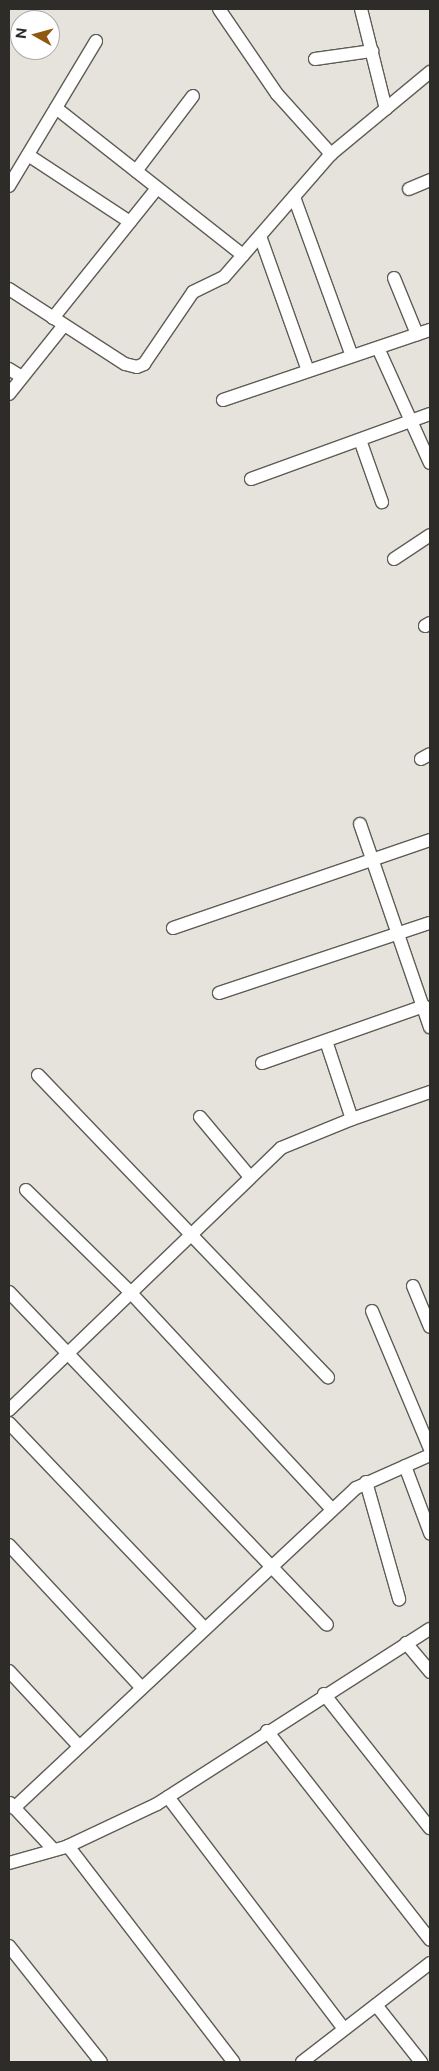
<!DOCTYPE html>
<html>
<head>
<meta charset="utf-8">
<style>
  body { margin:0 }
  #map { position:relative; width:439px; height:2071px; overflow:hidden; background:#e6e3dc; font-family:"Public Sans",sans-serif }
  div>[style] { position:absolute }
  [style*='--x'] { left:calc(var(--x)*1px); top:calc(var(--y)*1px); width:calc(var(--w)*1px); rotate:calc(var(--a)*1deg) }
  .roads { filter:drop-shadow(1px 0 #5e5c55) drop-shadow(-1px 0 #5e5c55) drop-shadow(0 1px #5e5c55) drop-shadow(0 -1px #5e5c55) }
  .minor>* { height:12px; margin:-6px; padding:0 6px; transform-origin:6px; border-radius:6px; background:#fff }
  span { translate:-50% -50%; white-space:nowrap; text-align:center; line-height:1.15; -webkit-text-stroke:5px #fff; paint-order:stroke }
  .frame { position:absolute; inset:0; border:10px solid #2d2c29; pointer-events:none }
  .north { position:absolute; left:10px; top:10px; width:50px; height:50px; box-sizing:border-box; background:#fff; border:1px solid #ababa9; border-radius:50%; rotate:277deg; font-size:14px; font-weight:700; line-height:20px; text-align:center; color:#2d2c29 }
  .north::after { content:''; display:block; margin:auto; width:18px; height:22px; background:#905711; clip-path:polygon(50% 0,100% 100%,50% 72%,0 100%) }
</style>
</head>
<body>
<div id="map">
  <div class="roads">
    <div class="minor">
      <div style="--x:219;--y:9;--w:103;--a:55.7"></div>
      <div style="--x:277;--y:94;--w:81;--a:48"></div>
      <div style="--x:361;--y:9;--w:103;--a:76"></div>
      <div style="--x:315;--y:59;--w:58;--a:-8"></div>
      <div style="--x:56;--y:108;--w:238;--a:38.2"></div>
      <div style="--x:28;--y:155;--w:122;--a:33.3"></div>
      <div style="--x:136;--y:171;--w:94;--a:-52.8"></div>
      <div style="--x:9;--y:186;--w:169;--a:-59"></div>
      <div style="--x:409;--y:189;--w:23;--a:-23"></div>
      <div style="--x:294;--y:197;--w:169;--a:70"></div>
      <div style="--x:260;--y:236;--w:143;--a:70.4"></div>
      <div style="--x:394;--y:278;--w:61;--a:67.7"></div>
      <div style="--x:9;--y:289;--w:138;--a:32.9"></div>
      <div style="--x:125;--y:364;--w:12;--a:14"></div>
      <div style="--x:137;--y:367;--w:8;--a:-23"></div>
      <div style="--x:144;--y:364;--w:87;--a:-55.8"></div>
      <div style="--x:193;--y:292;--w:34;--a:-26"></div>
      <div style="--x:224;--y:277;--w:163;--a:-49"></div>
      <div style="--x:331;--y:154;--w:129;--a:-39.6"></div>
      <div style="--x:53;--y:318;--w:166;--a:-51.3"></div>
      <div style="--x:378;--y:348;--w:126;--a:65.7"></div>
      <div style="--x:9;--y:369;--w:15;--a:32"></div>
      <div style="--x:9;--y:394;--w:88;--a:-51.4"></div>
      <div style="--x:223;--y:400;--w:219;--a:-18.7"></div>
      <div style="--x:360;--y:440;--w:66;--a:70.5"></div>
      <div style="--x:251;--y:479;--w:190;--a:-20"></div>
      <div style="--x:394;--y:559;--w:43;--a:-33.7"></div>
      <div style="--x:425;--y:626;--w:6;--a:-31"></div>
      <div style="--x:421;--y:759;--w:10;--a:-29"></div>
      <div style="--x:360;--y:824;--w:215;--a:71"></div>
      <div style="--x:173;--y:928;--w:272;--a:-18.9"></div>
      <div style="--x:219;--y:993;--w:222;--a:-18.4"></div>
      <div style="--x:326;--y:1041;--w:82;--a:71.6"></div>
      <div style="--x:262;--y:1063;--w:172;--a:-19.4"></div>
      <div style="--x:38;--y:1075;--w:419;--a:46.2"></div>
      <div style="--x:200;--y:1117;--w:78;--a:50.2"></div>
      <div style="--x:26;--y:1190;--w:147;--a:44.4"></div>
      <div style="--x:131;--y:1293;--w:295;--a:47.1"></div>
      <div style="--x:413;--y:1286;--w:44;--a:67.5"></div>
      <div style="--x:9;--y:1292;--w:460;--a:46.3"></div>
      <div style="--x:372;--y:1311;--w:150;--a:67.2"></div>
      <div style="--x:9;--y:1410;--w:378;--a:-43.9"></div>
      <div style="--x:281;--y:1148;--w:77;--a:-22.2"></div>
      <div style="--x:352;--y:1119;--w:83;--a:-19.1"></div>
      <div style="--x:9;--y:1423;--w:283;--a:46.4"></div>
      <div style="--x:405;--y:1466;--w:72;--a:69.5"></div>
      <div style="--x:366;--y:1482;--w:122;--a:74.2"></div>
      <div style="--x:9;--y:1545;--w:194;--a:47.1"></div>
      <div style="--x:406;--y:1643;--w:38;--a:50"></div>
      <div style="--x:9;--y:1671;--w:103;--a:47"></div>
      <div style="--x:324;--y:1694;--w:171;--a:51.7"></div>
      <div style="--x:267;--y:1731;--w:265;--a:52"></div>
      <div style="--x:168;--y:1797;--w:291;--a:52.8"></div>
      <div style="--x:10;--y:1803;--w:64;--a:46.9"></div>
      <div style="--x:14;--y:1808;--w:468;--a:-43.1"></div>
      <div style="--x:356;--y:1488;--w:81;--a:-24"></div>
      <div style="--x:68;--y:1846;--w:272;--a:52.5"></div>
      <div style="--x:9;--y:1863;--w:59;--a:-15.7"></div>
      <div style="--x:66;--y:1847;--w:101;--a:-25.3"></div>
      <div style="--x:157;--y:1804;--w:324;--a:-32.7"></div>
      <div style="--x:9;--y:1946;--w:148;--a:51.6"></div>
      <div style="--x:376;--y:2005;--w:73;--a:51.7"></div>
      <div style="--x:302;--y:2062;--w:162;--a:-37.7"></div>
    </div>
  </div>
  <div class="frame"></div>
  <div class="north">N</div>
</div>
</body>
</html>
